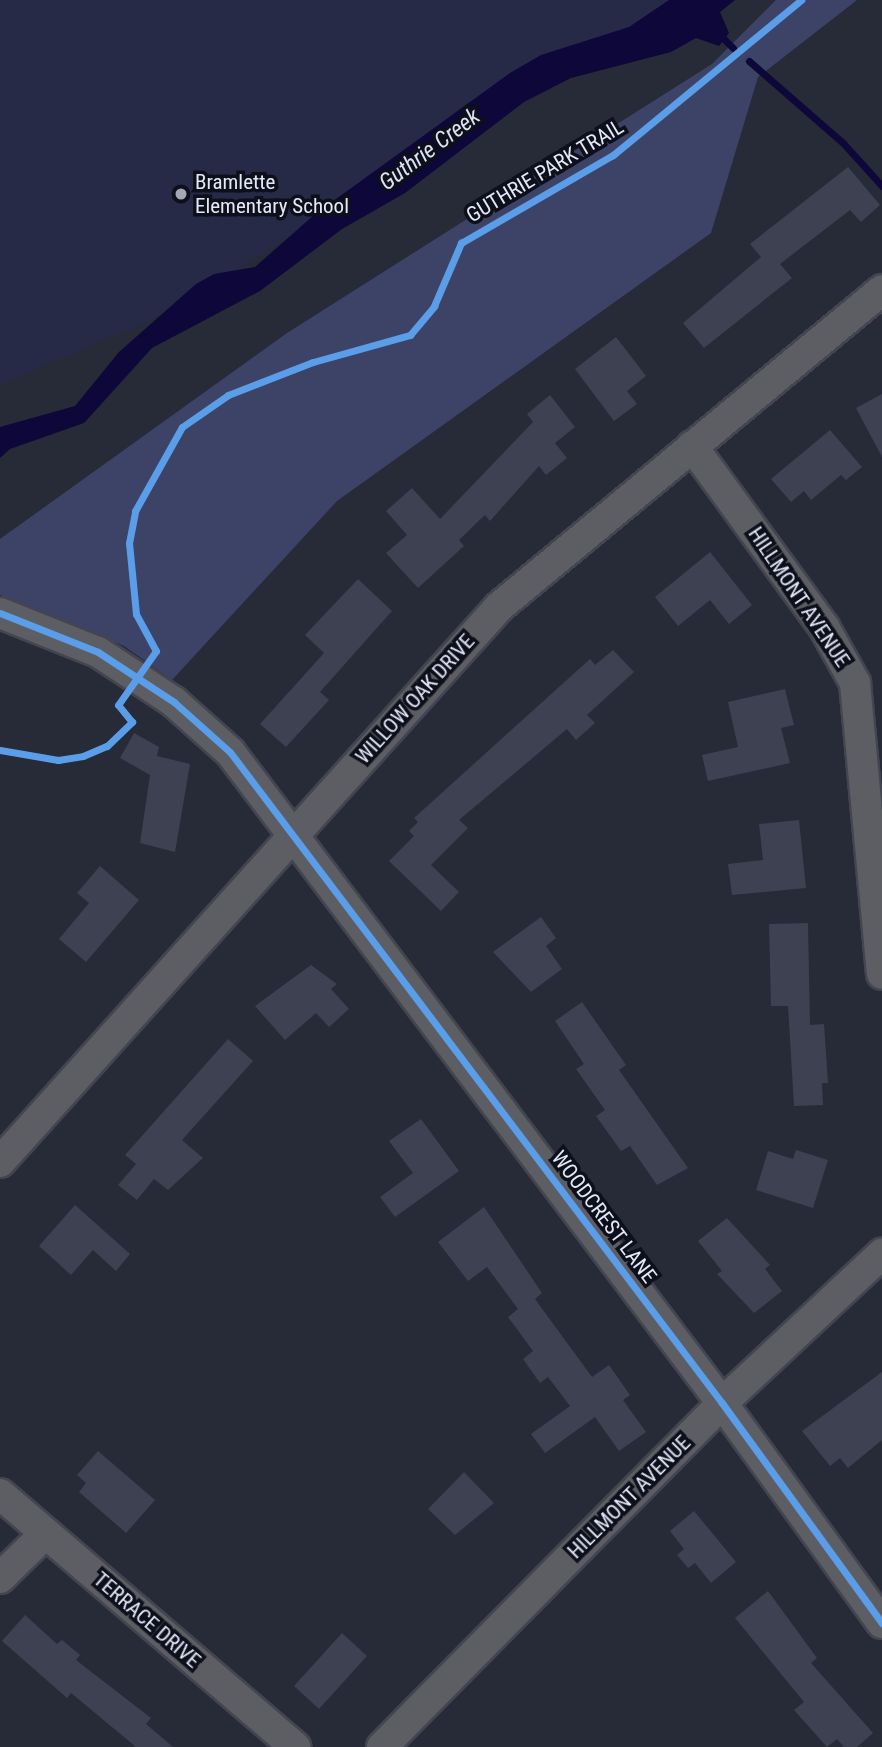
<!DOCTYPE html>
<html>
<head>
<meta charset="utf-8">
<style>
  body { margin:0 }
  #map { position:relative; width:882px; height:1747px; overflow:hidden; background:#272a37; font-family:"Roboto Condensed",sans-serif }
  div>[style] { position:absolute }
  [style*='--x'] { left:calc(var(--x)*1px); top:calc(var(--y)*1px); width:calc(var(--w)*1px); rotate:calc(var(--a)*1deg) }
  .built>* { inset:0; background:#262a46 }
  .green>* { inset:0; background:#3d4367 }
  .water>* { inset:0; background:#0e073a }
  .stream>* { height:7px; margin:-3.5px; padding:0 3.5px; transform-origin:3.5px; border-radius:3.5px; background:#0e073a }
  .building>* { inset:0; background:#3e4152 }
  .roads { filter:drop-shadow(2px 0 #434550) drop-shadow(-2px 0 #434550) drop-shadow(0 2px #434550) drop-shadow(0 -2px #434550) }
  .minor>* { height:30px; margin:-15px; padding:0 15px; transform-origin:15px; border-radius:15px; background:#5d5e64 }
  .cycleway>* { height:7px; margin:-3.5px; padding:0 3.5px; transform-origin:3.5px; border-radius:3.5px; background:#5a9eea }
  .dots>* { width:19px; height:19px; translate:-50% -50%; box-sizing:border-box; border:4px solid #0d0f1a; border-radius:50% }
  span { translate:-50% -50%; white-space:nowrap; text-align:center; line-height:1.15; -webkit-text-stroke:7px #0d0f1a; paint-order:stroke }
  .street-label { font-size:21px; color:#e5e8f9 }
  .poi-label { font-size:21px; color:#e5e8f9 }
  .left { translate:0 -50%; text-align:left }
  .water-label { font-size:23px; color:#dee2f4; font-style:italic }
</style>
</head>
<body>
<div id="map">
  <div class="built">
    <div style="clip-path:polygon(0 0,698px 0,666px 24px,554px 57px,397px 173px,149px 321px,0 385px)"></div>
  </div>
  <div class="green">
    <div style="clip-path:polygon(776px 0,857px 0,758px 77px,711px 233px,337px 501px,172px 680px,124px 646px,0 595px,0 539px,287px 333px,712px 64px)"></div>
  </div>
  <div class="water">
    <div style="clip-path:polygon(669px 0,735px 0,720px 12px,729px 33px,719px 46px,696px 38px,671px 52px,571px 78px,524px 102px,405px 193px,342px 229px,260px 291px,152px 348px,84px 423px,10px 449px,0 458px,0 427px,75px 406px,119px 352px,196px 284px,214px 274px,255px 267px,314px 215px,510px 73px,541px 55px,629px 27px)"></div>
  </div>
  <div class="stream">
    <div style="--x:719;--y:34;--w:20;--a:45"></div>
    <div style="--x:749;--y:61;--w:125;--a:41.1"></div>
    <div style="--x:843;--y:143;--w:58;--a:47.8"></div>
  </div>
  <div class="building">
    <div style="clip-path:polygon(848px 167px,880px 205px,861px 222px,850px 210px,780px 264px,792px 278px,704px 348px,683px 323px,761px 257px,750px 244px)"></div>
    <div style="clip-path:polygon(616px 337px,646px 376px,627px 391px,637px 404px,614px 421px,575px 369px)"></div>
    <div style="clip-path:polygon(882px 394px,882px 457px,856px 408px)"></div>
    <div style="clip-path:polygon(550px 395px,575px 427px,555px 443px,567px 458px,546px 475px,539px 466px,490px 521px,485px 515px,459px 540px,464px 546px,418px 588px,386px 553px,407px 535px,386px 511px,412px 488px,440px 519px,533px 422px,527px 414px)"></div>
    <div style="clip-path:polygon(830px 430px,862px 467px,846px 480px,841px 475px,811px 500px,804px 491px,791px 502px,771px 479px)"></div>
    <div style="clip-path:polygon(710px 552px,752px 605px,729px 624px,710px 600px,678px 626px,655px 597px)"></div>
    <div style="clip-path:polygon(358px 579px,392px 611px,320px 692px,329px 700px,286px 747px,260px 724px,324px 653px,305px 635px)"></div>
    <div style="clip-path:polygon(613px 650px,634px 672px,587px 715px,595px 723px,576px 740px,567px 729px,459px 820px,468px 828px,431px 865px,459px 892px,441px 911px,389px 861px,414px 836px,409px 831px,418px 822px,414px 818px,590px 659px,595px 665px)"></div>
    <div style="clip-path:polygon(785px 689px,794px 725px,781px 728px,790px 763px,708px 781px,702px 755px,738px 747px,728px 702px)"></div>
    <div style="clip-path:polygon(134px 733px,159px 747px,157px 756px,190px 764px,175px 852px,140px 843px,150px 775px,120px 758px)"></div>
    <div style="clip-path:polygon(799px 820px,806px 888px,732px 895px,728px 864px,763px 860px,759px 824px)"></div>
    <div style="clip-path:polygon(100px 866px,139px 900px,86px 962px,59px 939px,89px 903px,77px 893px)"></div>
    <div style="clip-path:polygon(541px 917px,556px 938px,546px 946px,562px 969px,531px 992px,493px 952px)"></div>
    <div style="clip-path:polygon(808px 923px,810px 1025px,824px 1024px,828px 1083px,822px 1083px,823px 1105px,794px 1106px,788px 1006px,771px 1006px,769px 924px)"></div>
    <div style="clip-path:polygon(311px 965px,337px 984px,331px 989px,349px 1009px,329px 1027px,316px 1013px,285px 1040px,255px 1006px)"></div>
    <div style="clip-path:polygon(582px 1002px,626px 1065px,619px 1070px,688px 1168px,657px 1185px,630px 1146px,621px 1151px,596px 1116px,605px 1110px,576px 1069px,584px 1064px,555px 1021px)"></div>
    <div style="clip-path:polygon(228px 1039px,253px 1061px,182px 1140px,203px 1158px,168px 1190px,154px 1179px,137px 1200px,118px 1185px,136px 1164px,125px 1155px)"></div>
    <div style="clip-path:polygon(421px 1119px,459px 1171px,395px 1217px,380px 1197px,413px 1173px,389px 1141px)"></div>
    <div style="clip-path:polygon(796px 1150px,828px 1160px,813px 1208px,756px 1190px,768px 1151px,793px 1159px)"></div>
    <div style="clip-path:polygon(75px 1205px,130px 1254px,116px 1271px,93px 1250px,71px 1275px,39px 1246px)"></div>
    <div style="clip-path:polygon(484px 1207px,542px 1293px,535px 1299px,592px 1377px,609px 1365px,630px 1395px,623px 1400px,646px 1432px,619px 1451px,595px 1417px,545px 1453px,531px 1434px,570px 1406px,548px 1377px,540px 1383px,523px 1359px,533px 1351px,508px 1317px,518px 1309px,487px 1267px,468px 1281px,438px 1242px)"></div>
    <div style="clip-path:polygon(727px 1218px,770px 1265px,765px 1269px,782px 1291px,754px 1313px,717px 1274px,722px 1271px,698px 1241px)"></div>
    <div style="clip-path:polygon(882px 1372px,882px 1440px,848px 1468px,840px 1458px,830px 1466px,802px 1431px)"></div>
    <div style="clip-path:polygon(98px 1451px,155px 1500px,126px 1533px,79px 1492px,86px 1483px,77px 1475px)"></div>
    <div style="clip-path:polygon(464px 1472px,494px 1503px,455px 1535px,428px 1509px)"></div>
    <div style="clip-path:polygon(694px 1511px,736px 1562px,711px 1583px,695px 1563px,688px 1568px,677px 1555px,684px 1549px,670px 1531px)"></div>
    <div style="clip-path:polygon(768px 1591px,817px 1658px,811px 1663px,873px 1733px,857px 1747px,844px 1747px,837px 1739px,827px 1747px,794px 1710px,804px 1702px,735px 1618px)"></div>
    <div style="clip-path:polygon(25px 1615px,57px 1644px,62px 1640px,80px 1655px,76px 1660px,151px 1718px,146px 1724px,173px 1747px,136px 1747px,71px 1693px,67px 1698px,2px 1641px)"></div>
    <div style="clip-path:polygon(342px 1633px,367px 1656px,319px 1709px,294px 1686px)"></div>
  </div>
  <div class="roads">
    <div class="minor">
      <div style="--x:692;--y:446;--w:224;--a:53.9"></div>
      <div style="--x:824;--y:627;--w:64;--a:61"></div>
      <div style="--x:855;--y:683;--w:292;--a:84.7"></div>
      <div style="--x:0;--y:613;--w:105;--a:21.7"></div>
      <div style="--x:98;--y:652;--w:91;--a:33.3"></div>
      <div style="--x:174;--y:702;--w:75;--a:41.8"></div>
      <div style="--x:230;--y:752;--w:816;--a:52.92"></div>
      <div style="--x:722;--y:1403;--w:272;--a:54"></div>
      <div style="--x:0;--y:1162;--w:746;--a:-48.04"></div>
      <div style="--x:499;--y:607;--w:497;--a:-39.6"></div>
      <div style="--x:0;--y:1494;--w:389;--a:40.6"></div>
      <div style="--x:0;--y:1578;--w:64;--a:-44.4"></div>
      <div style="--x:382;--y:1747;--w:484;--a:-45.3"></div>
      <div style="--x:722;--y:1403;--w:219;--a:-43"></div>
    </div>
  </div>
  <div class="cycleway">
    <div style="--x:0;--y:613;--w:105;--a:21.7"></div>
    <div style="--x:98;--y:652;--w:91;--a:33.3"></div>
    <div style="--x:174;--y:702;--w:75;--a:41.8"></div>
    <div style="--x:230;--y:752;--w:816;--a:52.92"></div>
    <div style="--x:722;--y:1403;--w:272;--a:54"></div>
    <div style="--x:0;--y:750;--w:59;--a:9.8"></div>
    <div style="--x:58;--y:760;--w:25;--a:-9"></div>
    <div style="--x:83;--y:756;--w:26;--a:-23"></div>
    <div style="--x:107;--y:746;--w:35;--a:-44"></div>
    <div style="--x:132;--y:722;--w:22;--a:-129"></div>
    <div style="--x:118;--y:705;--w:66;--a:-54.9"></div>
    <div style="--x:156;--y:651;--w:42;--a:-118.4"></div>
    <div style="--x:136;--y:614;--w:71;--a:-95.6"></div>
    <div style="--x:129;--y:543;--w:33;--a:-79"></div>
    <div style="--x:135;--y:511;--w:96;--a:-60.8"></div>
    <div style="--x:182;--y:427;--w:56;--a:-34.8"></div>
    <div style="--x:228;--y:395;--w:91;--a:-21.2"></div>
    <div style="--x:313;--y:362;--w:101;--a:-15.6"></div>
    <div style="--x:410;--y:335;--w:38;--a:-50"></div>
    <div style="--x:434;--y:306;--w:69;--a:-66.8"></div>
    <div style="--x:461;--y:243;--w:176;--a:-30.1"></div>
    <div style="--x:613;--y:155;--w:244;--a:-39.5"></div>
  </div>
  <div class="dots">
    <div style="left:181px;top:194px;background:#a2a6b5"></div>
  </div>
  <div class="street-label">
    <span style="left:545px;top:171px;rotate:-31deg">GUTHRIE PARK TRAIL</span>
    <span style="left:799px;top:597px;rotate:56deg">HILLMONT AVENUE</span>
    <span style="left:415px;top:699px;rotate:-48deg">WILLOW OAK DRIVE</span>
    <span style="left:604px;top:1217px;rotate:53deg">WOODCREST LANE</span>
    <span style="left:629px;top:1497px;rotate:-45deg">HILLMONT AVENUE</span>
    <span style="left:147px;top:1620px;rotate:41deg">TERRACE DRIVE</span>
  </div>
  <div class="poi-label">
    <span class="left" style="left:195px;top:194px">Bramlette<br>Elementary School</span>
  </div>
  <div class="water-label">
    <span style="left:430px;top:150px;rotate:-37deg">Guthrie Creek</span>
  </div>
</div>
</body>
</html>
